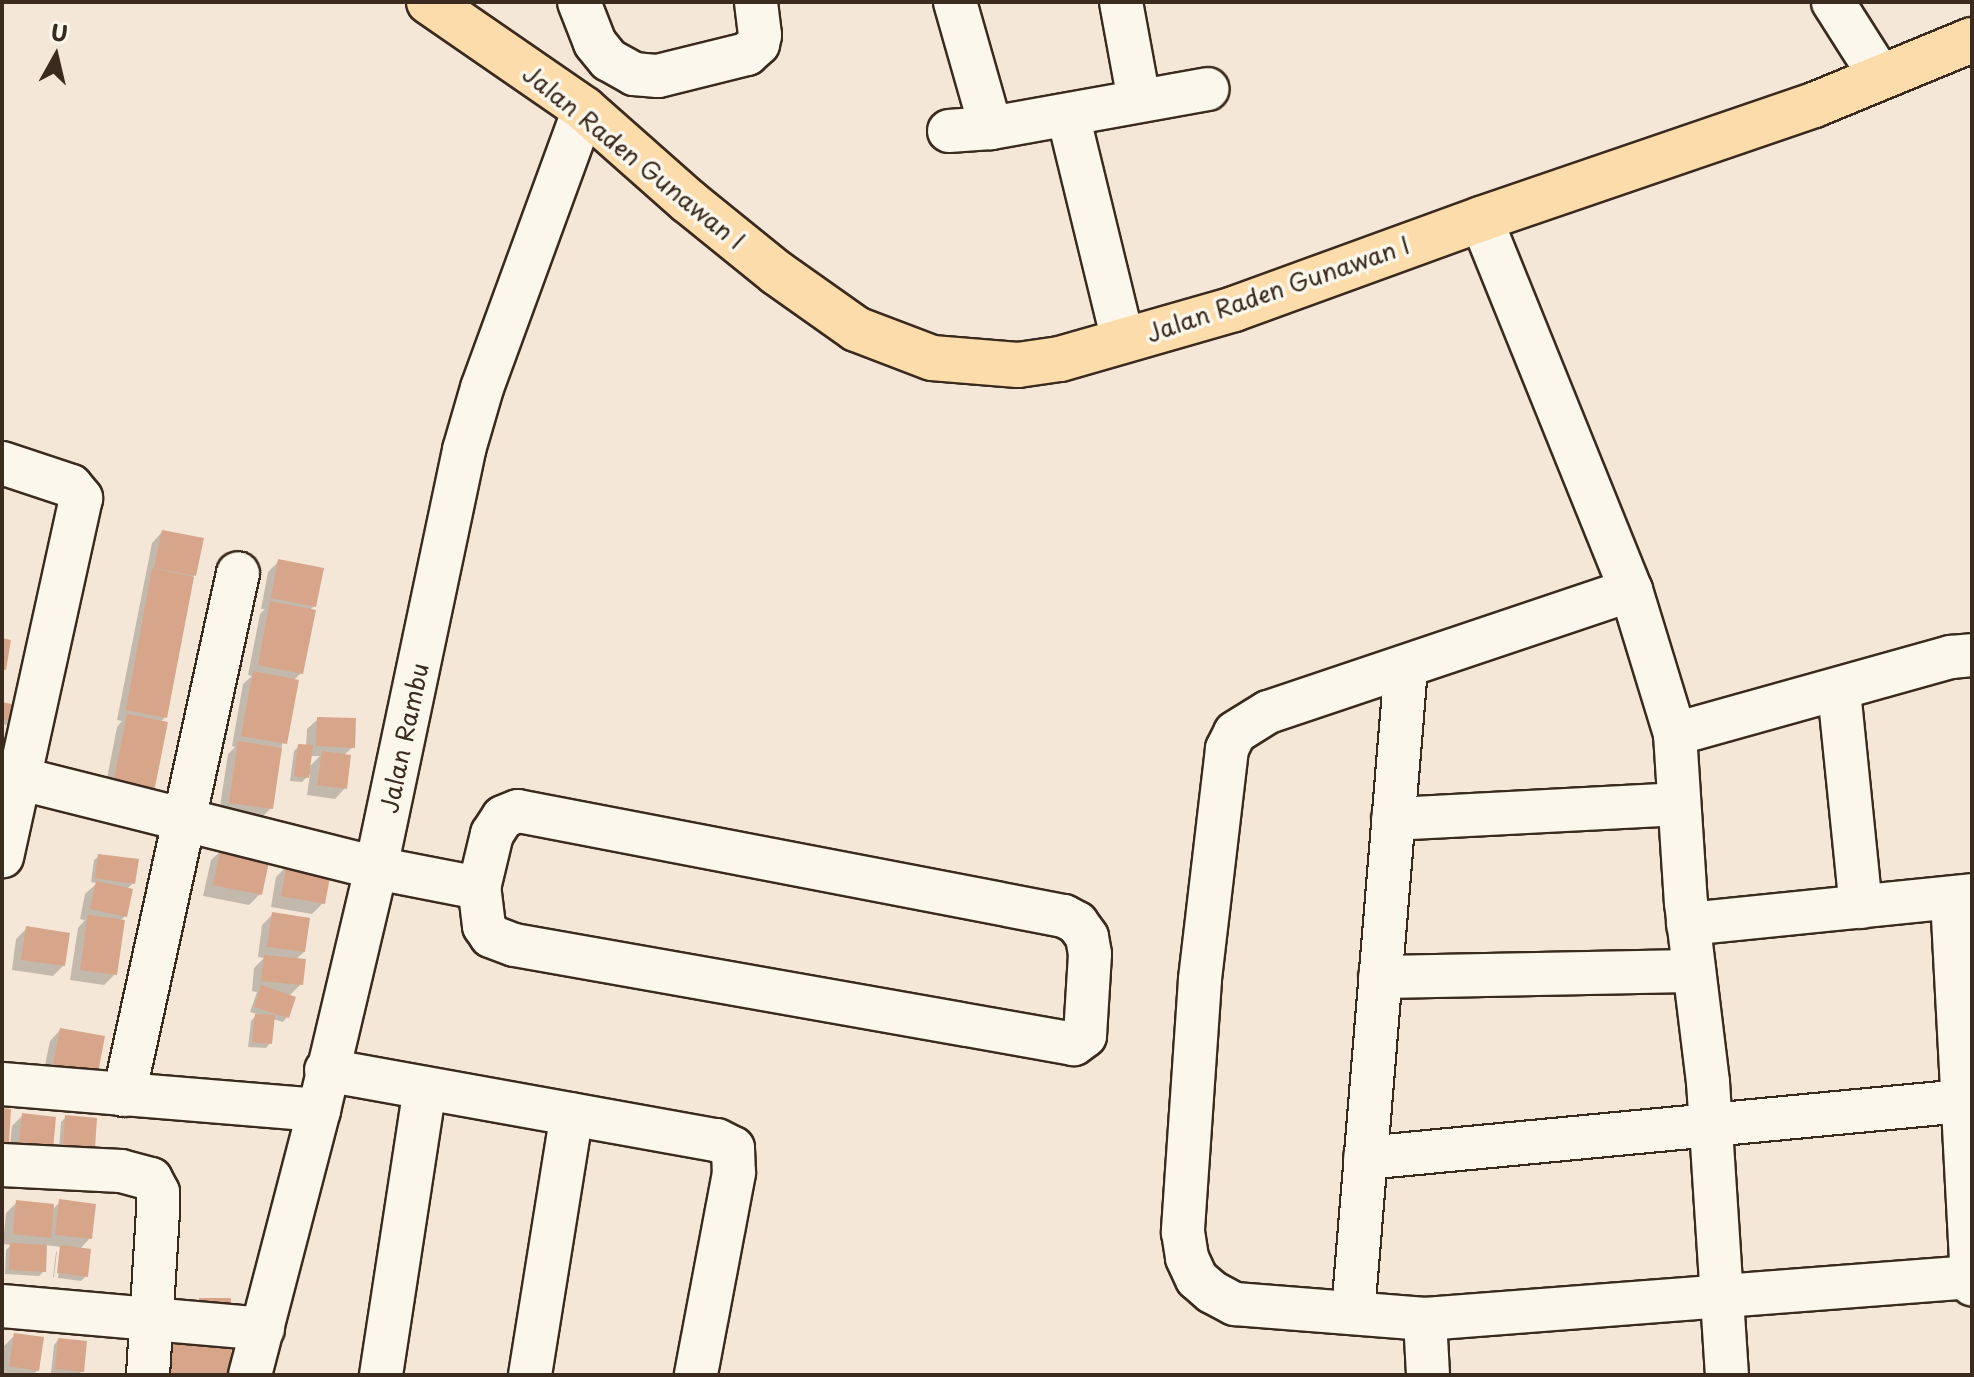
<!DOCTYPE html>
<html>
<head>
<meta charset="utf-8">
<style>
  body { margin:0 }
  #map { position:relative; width:1974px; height:1377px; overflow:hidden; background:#f4e7d8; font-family:"Playpen Sans",sans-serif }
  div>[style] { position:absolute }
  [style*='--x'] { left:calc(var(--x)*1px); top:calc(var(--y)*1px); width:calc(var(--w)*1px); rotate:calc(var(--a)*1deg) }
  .shadow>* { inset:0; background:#0003 }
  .building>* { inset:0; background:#d7a58a }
  .roads { filter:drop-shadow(2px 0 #3b2a1e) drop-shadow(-2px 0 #3b2a1e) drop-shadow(0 2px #3b2a1e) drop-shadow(0 -2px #3b2a1e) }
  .minor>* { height:42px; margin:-21px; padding:0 21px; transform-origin:21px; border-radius:21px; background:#fbf7ec }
  .highway>* { height:44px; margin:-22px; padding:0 22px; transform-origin:22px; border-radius:22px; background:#fddcac }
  span { translate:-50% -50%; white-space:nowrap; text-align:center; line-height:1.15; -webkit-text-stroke:7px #fbf7ec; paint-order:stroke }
  .street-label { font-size:24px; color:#3b2a1e }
  .frame { position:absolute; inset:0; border:4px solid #3b2a1e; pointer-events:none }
  .north { position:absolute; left:16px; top:16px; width:80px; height:80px; -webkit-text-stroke:6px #fbf7ec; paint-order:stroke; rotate:8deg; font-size:22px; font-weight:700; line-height:32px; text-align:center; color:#3b2a1e }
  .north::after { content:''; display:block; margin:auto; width:28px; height:36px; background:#3b2a1e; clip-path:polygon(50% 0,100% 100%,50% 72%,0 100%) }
</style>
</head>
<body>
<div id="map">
  <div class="shadow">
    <div style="clip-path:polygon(162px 532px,201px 539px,165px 717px,104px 794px,117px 727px,122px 721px,117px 720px,152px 543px)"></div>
    <div style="clip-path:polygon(279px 561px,314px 606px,310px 610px,301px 673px,293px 681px,271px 808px,260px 819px,219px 813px,228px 754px,235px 747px,232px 746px,243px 684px,252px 676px,248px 675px,260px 614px,265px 609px,261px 609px,268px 572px)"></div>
    <div style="clip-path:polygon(2px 704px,19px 708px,11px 726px,2px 724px)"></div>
    <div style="clip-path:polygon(evenodd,318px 719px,353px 747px,343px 756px,345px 788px,335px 799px,307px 795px,310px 774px,302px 782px,290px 781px,294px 751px,299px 746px,306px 747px,307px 729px,318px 719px,309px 756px,320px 756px,308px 768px,309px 756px)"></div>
    <div style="clip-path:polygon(222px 850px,260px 894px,249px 905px,203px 896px,211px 860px)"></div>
    <div style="clip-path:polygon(99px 856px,133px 883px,126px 890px,125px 916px,119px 922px,115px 974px,104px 985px,70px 980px,78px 928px,85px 920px,80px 919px,85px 894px,97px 883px,91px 882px,94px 860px)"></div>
    <div style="clip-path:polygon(287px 866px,323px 903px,312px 914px,271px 907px,276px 877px)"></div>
    <div style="clip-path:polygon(273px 914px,304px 952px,295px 960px,301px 984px,289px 996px,287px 1017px,283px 1022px,273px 1019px,270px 1043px,266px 1048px,248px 1047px,251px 1021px,257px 1014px,250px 1012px,257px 992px,252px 991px,254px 968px,264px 958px,258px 957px,262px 925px)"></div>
    <div style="clip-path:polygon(27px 928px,64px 965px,53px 976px,12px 970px,16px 939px)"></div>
    <div style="clip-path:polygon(60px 1030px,96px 1072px,43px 1075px,50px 1041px)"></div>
    <div style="clip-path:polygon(23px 1115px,51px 1148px,9px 1155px,12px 1126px)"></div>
    <div style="clip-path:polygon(66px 1117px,93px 1147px,88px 1152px,59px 1149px,61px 1122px)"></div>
    <div style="clip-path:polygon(17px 1202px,52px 1210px,60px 1202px,90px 1238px,79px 1250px,86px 1276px,81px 1281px,58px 1278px,61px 1247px,45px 1245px,44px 1271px,39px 1276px,5px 1274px,6px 1250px,11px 1245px,3px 1244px,6px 1213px)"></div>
    <div style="clip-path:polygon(57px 1251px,54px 1277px,53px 1277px,56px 1252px)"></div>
    <div style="clip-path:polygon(15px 1335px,38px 1370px,32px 1375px,2px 1375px,4px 1346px)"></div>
    <div style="clip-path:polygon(58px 1340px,82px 1371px,78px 1375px,51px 1373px,54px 1345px)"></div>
    <div style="clip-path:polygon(175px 1340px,227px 1375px,161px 1375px,164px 1351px)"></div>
  </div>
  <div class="building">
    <div style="clip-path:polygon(162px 530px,204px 538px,196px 576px,154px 568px)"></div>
    <div style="clip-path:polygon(278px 559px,324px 568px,316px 607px,271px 598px)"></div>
    <div style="clip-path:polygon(152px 568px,194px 577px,167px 718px,126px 710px)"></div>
    <div style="clip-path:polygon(270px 601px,316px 610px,303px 674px,258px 665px)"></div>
    <div style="clip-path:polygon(2px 638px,11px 640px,6px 670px,2px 669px)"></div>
    <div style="clip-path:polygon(253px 671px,299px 680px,287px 744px,241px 736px)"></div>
    <div style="clip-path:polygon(2px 702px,21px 706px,18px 722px,2px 719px)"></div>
    <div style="clip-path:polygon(127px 714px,168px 722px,154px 792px,113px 784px)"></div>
    <div style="clip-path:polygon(317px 717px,356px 718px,355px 748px,316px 746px)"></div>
    <div style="clip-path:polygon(238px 741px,282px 748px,273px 809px,229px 803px)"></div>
    <div style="clip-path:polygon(298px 744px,313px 745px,309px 778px,294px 776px)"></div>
    <div style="clip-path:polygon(322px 751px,351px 755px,347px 789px,317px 785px)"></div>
    <div style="clip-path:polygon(221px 848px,270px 857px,262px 895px,213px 885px)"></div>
    <div style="clip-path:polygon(98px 854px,139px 859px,135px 884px,95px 878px)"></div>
    <div style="clip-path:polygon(287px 864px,331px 872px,325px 904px,281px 896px)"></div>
    <div style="clip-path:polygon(96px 881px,133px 889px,127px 917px,90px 909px)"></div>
    <div style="clip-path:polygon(272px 912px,310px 918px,305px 952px,267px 947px)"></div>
    <div style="clip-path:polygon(88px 915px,125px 920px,117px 975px,80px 970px)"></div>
    <div style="clip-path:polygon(26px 926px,70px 933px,65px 966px,21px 960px)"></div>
    <div style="clip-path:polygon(264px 955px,306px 959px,303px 985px,261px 981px)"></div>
    <div style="clip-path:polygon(261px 985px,296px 997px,289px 1018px,254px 1007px)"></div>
    <div style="clip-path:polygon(255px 1014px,275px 1015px,272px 1044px,252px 1042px)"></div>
    <div style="clip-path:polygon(60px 1028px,105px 1036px,98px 1073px,53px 1065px)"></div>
    <div style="clip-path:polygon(2px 1108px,11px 1109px,9px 1143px,2px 1142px)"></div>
    <div style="clip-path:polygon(22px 1113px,56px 1117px,53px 1149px,19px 1145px)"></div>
    <div style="clip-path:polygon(65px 1115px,97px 1118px,95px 1148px,63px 1145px)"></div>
    <div style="clip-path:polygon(59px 1199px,96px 1204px,92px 1239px,55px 1235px)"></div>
    <div style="clip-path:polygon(16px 1200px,54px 1204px,51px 1238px,13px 1234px)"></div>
    <div style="clip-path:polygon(10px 1243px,47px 1245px,46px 1272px,9px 1270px)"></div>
    <div style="clip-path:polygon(60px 1245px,91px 1249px,88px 1277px,57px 1273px)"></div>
    <div style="clip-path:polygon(199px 1298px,231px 1298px,230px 1313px,198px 1312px)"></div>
    <div style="clip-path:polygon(14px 1333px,44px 1337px,39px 1371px,9px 1366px)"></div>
    <div style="clip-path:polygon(58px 1338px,87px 1341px,84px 1372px,55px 1369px)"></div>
    <div style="clip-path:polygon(174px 1338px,232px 1344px,229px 1375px,170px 1375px)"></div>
  </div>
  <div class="roads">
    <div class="minor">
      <div style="--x:579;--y:2;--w:44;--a:68.7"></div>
      <div style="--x:595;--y:43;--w:22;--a:51"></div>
      <div style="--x:609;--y:60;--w:29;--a:29"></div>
      <div style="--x:634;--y:74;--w:24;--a:5"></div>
      <div style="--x:658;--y:76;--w:92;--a:-13.9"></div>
      <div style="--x:747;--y:54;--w:15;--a:-42"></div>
      <div style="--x:758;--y:44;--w:9;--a:-77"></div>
      <div style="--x:760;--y:35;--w:33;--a:-97"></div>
      <div style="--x:955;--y:2;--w:131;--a:74.1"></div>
      <div style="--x:1121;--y:2;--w:100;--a:79.6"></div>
      <div style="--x:1833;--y:2;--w:88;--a:57.6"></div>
      <div style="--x:1068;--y:115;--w:233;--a:76.3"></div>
      <div style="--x:949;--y:131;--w:42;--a:-4.1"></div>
      <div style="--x:991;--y:128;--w:220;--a:-10.2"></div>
      <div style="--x:1481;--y:219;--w:400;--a:68"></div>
      <div style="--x:1631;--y:590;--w:151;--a:73"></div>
      <div style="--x:1675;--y:734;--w:169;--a:86.3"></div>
      <div style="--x:1686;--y:903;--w:180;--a:83"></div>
      <div style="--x:1708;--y:1082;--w:294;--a:86.3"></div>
      <div style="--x:2;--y:463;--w:73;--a:18.4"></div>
      <div style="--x:71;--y:486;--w:16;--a:50"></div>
      <div style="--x:81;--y:498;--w:367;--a:102.4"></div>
      <div style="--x:1631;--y:590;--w:383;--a:161.4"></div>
      <div style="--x:1268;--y:712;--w:39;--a:148"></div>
      <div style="--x:1235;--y:733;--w:18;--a:117"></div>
      <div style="--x:1227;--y:749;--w:233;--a:96.7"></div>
      <div style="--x:1200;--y:980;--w:253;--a:93.9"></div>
      <div style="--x:1183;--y:1232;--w:26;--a:81"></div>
      <div style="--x:1187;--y:1258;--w:23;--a:65"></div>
      <div style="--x:1197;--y:1279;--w:20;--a:41"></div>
      <div style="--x:1212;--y:1292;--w:26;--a:28"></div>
      <div style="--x:1235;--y:1304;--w:191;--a:4.5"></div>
      <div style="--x:1425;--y:1319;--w:548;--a:-4.4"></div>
      <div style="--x:1839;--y:691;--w:217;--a:84.2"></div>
      <div style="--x:1675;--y:734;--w:287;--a:-15.6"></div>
      <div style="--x:1951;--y:657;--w:21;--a:-5"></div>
      <div style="--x:2;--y:774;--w:386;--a:14.1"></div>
      <div style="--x:376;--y:868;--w:105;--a:11"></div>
      <div style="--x:518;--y:811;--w:556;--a:10.89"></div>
      <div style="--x:1064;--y:916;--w:15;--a:28"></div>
      <div style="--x:1077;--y:923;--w:17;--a:54"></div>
      <div style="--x:1087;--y:937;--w:17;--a:80"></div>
      <div style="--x:1090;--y:954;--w:82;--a:93.5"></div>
      <div style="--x:1085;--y:1036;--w:14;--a:144"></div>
      <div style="--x:1074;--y:1044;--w:569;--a:-169.97"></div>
      <div style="--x:514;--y:945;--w:25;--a:-159"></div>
      <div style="--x:491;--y:936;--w:12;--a:-125"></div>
      <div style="--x:484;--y:926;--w:38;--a:-97"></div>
      <div style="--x:479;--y:888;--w:56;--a:-76.5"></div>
      <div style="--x:492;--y:834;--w:20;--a:-57"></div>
      <div style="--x:503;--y:817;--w:16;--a:-22"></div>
      <div style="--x:1393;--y:819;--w:286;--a:-3"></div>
      <div style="--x:1952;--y:898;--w:387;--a:87"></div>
      <div style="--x:1688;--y:924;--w:285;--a:-5.8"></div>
      <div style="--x:1380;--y:977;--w:314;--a:-1.1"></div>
      <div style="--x:326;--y:1070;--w:397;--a:10.2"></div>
      <div style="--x:717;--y:1140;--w:18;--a:27"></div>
      <div style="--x:733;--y:1148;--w:25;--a:88"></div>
      <div style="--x:734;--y:1173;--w:206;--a:100.7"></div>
      <div style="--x:2;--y:1084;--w:318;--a:4.7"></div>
      <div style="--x:124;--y:1095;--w:534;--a:-77.68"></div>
      <div style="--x:1365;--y:1158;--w:600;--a:-5.45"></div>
      <div style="--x:2;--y:1165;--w:119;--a:2.9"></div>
      <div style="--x:121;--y:1171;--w:31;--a:15"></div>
      <div style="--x:151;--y:1179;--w:15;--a:62"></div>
      <div style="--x:158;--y:1192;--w:19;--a:90"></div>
      <div style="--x:158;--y:1211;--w:164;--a:93.5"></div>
      <div style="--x:2;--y:1306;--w:262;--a:5"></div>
      <div style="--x:1353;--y:1313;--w:648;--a:-85.31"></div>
      <div style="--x:1425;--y:1319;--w:56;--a:86.9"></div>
      <div style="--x:250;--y:1375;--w:274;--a:-75.4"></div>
      <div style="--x:319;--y:1110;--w:249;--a:-76.7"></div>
      <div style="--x:376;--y:868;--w:427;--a:-78.1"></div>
      <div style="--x:464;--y:450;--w:65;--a:-73.8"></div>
      <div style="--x:482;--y:388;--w:297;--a:-69.9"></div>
      <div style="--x:381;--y:1375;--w:290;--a:-81.3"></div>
      <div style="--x:530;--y:1375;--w:264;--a:-80.9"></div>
    </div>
    <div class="highway">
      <div style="--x:429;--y:2;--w:188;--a:34.6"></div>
      <div style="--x:584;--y:109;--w:139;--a:41.5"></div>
      <div style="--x:688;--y:201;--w:114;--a:39"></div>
      <div style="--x:777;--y:273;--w:97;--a:35.3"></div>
      <div style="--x:856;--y:329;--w:81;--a:20.9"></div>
      <div style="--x:932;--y:358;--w:86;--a:4.7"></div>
      <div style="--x:1018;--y:365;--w:42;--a:-8.1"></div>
      <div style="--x:1060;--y:359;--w:181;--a:-16"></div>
      <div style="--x:1234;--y:309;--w:263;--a:-20"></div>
      <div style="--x:1481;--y:219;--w:352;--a:-18.9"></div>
      <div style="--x:1814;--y:105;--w:171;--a:-22.4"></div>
    </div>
  </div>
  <div class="street-label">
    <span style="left:634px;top:157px;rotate:39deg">Jalan Raden Gunawan I</span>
    <span style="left:1278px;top:289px;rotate:-19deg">Jalan Raden Gunawan I</span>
    <span style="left:404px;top:738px;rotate:-78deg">Jalan Rambu</span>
  </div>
  <div class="frame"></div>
  <div class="north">U</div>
</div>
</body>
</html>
